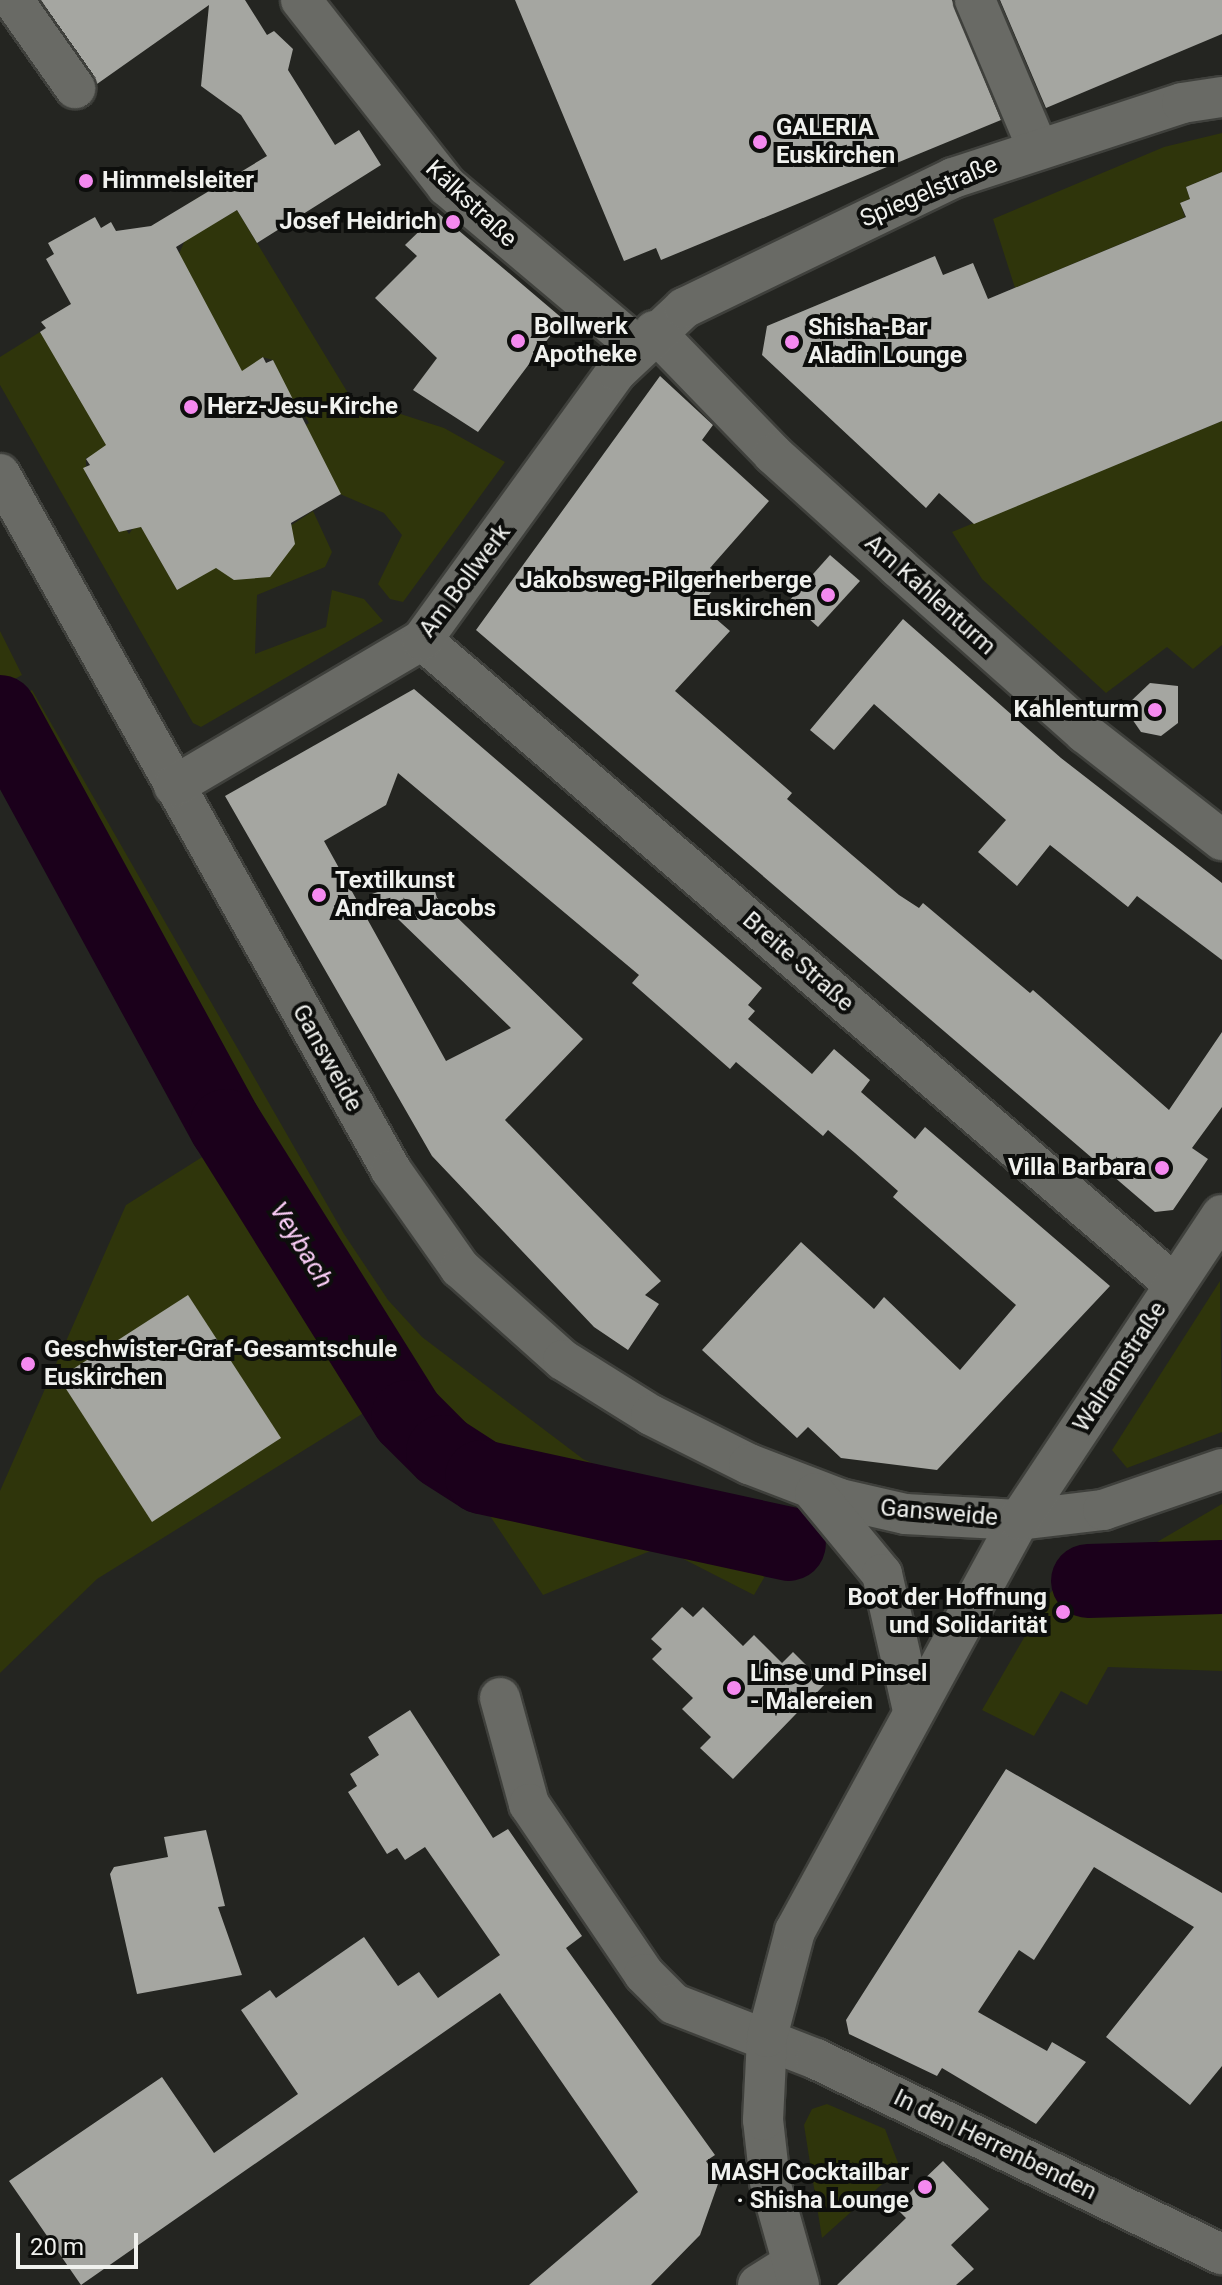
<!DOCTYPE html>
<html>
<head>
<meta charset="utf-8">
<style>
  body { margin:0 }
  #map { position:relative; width:1222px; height:2285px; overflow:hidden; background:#242521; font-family:Roboto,sans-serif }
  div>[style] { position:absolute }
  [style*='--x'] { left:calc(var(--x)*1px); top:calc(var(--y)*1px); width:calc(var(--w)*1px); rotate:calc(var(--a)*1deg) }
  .green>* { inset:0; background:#2f350b }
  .river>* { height:74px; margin:-37px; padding:0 37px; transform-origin:37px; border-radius:37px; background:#1b001b }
  .building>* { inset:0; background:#a5a6a1 }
  .roads { filter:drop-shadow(2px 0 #3f403c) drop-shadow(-2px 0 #3f403c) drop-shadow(0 2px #3f403c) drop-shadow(0 -2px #3f403c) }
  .street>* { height:40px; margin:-20px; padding:0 20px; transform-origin:20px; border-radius:20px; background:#696a65 }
  .dots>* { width:22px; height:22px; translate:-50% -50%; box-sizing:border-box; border:4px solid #0d0e0c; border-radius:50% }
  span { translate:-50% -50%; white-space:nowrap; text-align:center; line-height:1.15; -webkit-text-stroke:8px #0d0e0c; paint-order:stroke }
  .poi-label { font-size:24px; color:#f0f1ee; font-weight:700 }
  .left { translate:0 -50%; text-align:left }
  .right { translate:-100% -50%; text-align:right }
  .street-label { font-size:24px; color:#f0f1ee }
  .water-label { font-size:26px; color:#facdf6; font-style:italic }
  .scale { position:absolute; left:16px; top:2233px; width:122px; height:36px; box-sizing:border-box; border:4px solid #f0f1ee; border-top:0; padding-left:10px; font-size:24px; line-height:28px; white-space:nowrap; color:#f0f1ee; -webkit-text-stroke:6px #0d0e0c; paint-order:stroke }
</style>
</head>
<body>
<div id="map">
  <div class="green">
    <div style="clip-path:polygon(1222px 133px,1222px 172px,1186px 187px,1190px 199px,1180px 203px,1185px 217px,1015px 288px,993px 219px,1164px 147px)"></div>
    <div style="clip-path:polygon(199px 197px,217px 222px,237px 210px,351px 398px,444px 428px,505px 462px,403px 602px,390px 599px,378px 584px,402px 535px,384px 513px,340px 494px,303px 427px,309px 423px,305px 416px,299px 420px,271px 370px,276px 367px,273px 360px,262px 357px,260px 367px,240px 379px,225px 353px,228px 344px,221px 347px,178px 256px,186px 238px,164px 221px)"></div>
    <div style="clip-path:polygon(40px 332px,81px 389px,75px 393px,84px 395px,98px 418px,92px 422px,101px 424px,116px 449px,86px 458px,86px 475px,122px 522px,115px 525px,119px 532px,125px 528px,129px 534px,138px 521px,177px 590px,215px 567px,221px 571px,313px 511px,332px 552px,325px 567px,257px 595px,255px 654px,326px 627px,332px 590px,364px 599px,383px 621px,201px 727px,193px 723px,0 385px,0 357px)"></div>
    <div style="clip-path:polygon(1222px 421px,1222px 645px,1193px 669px,1167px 647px,1106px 693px,982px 579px,952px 532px)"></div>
    <div style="clip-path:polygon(0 631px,22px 675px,2px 686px,0 683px)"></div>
    <div style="clip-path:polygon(32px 690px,344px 1234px,388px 1300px,422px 1337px,583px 1459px,651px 1490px,792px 1527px,789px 1559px,765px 1576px,754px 1595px,660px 1547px,543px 1595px,480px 1501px,420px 1465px,378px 1404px,97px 1579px,0 1673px,0 1491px,126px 1205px,207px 1154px,0 751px,0 708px)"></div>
    <div style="clip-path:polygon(1220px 1281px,1222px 1432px,1127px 1468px,1112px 1450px)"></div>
    <div style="clip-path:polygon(1222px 1504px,1222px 1671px,1108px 1667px,1087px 1705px,1061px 1691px,1034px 1736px,982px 1710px,1050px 1593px,1068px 1576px,1152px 1545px)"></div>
    <div style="clip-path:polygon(827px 2104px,885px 2129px,900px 2168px,822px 2238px,804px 2125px,812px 2109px)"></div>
  </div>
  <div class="river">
    <div style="--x:0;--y:712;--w:472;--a:61.4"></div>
    <div style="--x:226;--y:1126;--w:343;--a:58"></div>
    <div style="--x:408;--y:1417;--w:49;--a:45"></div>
    <div style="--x:443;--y:1452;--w:46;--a:32.7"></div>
    <div style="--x:482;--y:1477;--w:314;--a:12.3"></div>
    <div style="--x:1088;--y:1581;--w:134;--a:-1.7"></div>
  </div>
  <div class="building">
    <div style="clip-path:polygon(41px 0,245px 0,267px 35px,274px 31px,293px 49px,288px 70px,335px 145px,359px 130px,381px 165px,257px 243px,237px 210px,176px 247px,242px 371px,263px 357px,266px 363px,273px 360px,341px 494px,291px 523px,295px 544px,270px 577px,234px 580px,216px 568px,177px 590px,141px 527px,119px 532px,83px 468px,90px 465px,86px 459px,106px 445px,40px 332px,46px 328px,41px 322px,71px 304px,46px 259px,54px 254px,48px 243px,95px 217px,101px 228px,111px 222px,116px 231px,151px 226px,267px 156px,241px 115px,201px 86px,209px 5px,97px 84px)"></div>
    <div style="clip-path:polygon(515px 0,952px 0,1001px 120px,661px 260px,656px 248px,624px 261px)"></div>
    <div style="clip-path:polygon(1000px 0,1222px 0,1222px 34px,1046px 108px)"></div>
    <div style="clip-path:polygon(1222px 172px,1222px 421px,974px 524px,939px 493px,926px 508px,762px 355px,767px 326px,935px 256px,943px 275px,973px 263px,988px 299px,1186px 217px,1180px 203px,1190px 199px,1186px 187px)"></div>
    <div style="clip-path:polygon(438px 213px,563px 319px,478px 432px,413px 390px,437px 358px,375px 298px,417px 256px,405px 245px)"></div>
    <div style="clip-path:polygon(660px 376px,713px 425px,702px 440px,769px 501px,710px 568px,724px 578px,700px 605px,730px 631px,675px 691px,792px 793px,787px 799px,852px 855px,899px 895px,919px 908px,923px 903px,1030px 993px,1033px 990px,1169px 1110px,1222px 1032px,1222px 1107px,1192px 1148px,1208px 1159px,1173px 1210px,1155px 1212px,476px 630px)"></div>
    <div style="clip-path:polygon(830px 555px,860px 581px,818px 627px,789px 601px)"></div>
    <div style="clip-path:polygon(903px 619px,1061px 758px,1222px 883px,1222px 960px,1137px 896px,1128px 907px,1050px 845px,1017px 886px,978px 852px,1006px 820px,874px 704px,834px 750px,810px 730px)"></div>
    <div style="clip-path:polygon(1150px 683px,1178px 686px,1178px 723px,1161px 736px,1141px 732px,1130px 716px,1130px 702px)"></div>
    <div style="clip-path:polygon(414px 689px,762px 988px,748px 1005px,755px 1011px,748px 1019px,812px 1074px,834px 1049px,870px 1080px,861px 1092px,915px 1139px,925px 1127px,1110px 1286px,937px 1470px,841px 1458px,808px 1427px,797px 1438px,702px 1350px,801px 1242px,874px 1309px,884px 1297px,960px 1370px,1016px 1305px,893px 1197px,898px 1191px,855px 1153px,828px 1130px,823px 1136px,736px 1062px,730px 1069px,632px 983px,639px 975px,398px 773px,386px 805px,324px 841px,446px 1061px,511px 1028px,372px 894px,430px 874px,437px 898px,583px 1039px,505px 1120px,661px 1281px,645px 1295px,659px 1304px,628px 1350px,594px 1327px,432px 1156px,225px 796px)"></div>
    <div style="clip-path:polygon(188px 1295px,281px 1438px,152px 1522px,59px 1378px)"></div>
    <div style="clip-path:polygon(682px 1607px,693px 1617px,703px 1607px,743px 1646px,754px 1635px,782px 1663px,793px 1652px,825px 1684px,733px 1779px,700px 1748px,711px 1737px,682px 1709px,693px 1698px,652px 1659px,662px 1649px,651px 1639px)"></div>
    <div style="clip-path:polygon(410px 1710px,493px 1838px,508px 1829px,582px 1936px,566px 1948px,715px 2155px,706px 2161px,719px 2181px,700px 2235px,651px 2285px,529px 2285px,638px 2192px,500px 1993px,81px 2285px,9px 2181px,162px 2077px,214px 2153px,298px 2094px,241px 2010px,270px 1990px,276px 1998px,364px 1937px,398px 1986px,419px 1972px,438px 1998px,500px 1955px,425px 1847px,405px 1860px,397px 1848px,387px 1854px,348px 1792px,357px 1786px,350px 1774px,379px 1755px,368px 1737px)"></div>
    <div style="clip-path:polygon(1006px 1769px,1222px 1893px,1222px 2066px,1190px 2105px,1106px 2037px,1194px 1927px,1094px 1867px,1034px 1960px,1019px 1950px,978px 2012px,1047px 2051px,1052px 2042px,1086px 2062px,1036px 2124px,942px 2068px,937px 2076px,849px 2034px,846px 2020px)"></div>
    <div style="clip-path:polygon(206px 1830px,225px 1906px,218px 1907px,242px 1975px,137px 1994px,110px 1874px,114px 1867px,168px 1857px,164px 1837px)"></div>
    <div style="clip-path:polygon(943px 2161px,989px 2209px,951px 2245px,974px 2269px,956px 2285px,837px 2285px,906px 2218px,895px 2207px)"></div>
  </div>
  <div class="roads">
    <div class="street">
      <div style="--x:13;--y:0;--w:108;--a:54.8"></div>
      <div style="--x:301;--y:0;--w:236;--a:51.9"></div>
      <div style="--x:447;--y:186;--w:248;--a:40.1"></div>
      <div style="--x:975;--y:0;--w:162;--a:67.1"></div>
      <div style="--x:654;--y:331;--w:171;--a:45.9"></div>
      <div style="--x:773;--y:454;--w:169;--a:42.1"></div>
      <div style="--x:898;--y:567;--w:250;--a:41.6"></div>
      <div style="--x:1085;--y:733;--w:174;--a:38"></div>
      <div style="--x:0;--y:474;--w:798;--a:60.67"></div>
      <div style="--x:391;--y:1170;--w:120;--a:54.9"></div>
      <div style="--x:460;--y:1268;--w:138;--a:41.8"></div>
      <div style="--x:563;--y:1360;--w:104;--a:32"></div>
      <div style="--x:651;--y:1415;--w:110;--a:26.6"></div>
      <div style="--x:749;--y:1464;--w:97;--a:21"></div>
      <div style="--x:840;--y:1499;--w:67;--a:13"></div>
      <div style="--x:905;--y:1514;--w:114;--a:3"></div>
      <div style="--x:1019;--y:1520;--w:85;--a:-6.8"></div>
      <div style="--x:1103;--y:1510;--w:126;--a:-19"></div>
      <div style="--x:422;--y:640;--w:990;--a:40.58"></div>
      <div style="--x:174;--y:786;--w:288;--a:-30.5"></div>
      <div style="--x:422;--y:640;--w:332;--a:-54.1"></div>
      <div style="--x:617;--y:371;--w:92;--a:-43.2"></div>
      <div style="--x:684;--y:308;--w:299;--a:-25.8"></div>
      <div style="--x:953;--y:178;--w:241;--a:-18.1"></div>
      <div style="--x:1182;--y:103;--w:40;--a:-8.5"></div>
      <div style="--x:815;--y:1493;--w:105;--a:50.4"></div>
      <div style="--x:882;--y:1574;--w:140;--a:77.2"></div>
      <div style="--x:500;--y:1698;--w:110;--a:74.7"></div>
      <div style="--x:529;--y:1804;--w:205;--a:55.9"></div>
      <div style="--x:644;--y:1974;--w:42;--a:45"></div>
      <div style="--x:674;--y:2004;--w:152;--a:21.2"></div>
      <div style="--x:816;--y:2059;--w:450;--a:25.7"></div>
      <div style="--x:758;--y:2285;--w:39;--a:-32"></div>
      <div style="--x:799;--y:2285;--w:107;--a:-105.7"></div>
      <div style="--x:770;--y:2182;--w:62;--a:-96.4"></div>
      <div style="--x:763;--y:2120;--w:83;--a:-87.2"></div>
      <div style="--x:767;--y:2037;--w:110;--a:-75.2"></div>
      <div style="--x:795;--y:1931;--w:468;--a:-61.4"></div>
      <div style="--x:1019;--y:1520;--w:366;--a:-56.4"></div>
    </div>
  </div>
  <div class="dots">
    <div style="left:760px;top:142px;background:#f489ef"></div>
    <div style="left:86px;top:181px;background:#f489ef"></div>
    <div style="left:453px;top:222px;background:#f489ef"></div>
    <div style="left:518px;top:341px;background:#f489ef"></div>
    <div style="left:792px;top:342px;background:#f489ef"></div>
    <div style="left:191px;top:407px;background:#f489ef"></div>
    <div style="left:828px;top:595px;background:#f489ef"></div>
    <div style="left:1155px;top:710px;background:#f489ef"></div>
    <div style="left:319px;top:895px;background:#f489ef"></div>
    <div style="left:1162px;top:1168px;background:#f489ef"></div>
    <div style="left:28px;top:1364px;background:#f489ef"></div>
    <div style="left:1063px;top:1612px;background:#f489ef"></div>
    <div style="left:734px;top:1688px;background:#f489ef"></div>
    <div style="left:925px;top:2187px;background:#f489ef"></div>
  </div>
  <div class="poi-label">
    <span class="left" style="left:776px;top:142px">GALERIA<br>Euskirchen</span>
    <span class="left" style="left:102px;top:181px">Himmelsleiter</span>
    <span class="right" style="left:437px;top:222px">Josef Heidrich</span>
    <span class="left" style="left:534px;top:341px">Bollwerk<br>Apotheke</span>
    <span class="left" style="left:808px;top:342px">Shisha-Bar<br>Aladin Lounge</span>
    <span class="left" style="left:207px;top:407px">Herz-Jesu-Kirche</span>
    <span class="right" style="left:812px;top:595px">Jakobsweg-Pilgerherberge<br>Euskirchen</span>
    <span class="right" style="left:1139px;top:710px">Kahlenturm</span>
    <span class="left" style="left:335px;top:895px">Textilkunst<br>Andrea Jacobs</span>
    <span class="right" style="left:1146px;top:1168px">Villa Barbara</span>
    <span class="left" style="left:44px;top:1364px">Geschwister-Graf-Gesamtschule<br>Euskirchen</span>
    <span class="right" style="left:1047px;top:1612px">Boot der Hoffnung<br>und Solidarität</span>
    <span class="left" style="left:750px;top:1688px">Linse und Pinsel<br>- Malereien</span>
    <span class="right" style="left:909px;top:2187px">MASH Cocktailbar<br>· Shisha Lounge</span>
  </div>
  <div class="street-label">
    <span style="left:929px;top:192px;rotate:-23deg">Spiegelstraße</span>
    <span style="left:471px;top:204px;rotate:43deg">Kälkstraße</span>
    <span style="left:465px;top:581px;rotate:-53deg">Am Bollwerk</span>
    <span style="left:930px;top:595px;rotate:42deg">Am Kahlenturm</span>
    <span style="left:798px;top:962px;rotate:41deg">Breite Straße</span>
    <span style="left:327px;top:1058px;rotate:61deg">Gansweide</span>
    <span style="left:1120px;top:1367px;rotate:-57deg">Walramstraße</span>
    <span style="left:939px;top:1513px;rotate:5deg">Gansweide</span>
    <span style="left:995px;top:2145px;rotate:26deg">In den Herrenbenden</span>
  </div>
  <div class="water-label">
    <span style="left:301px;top:1245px;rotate:58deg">Veybach</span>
  </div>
  <div class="scale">20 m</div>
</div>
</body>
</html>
